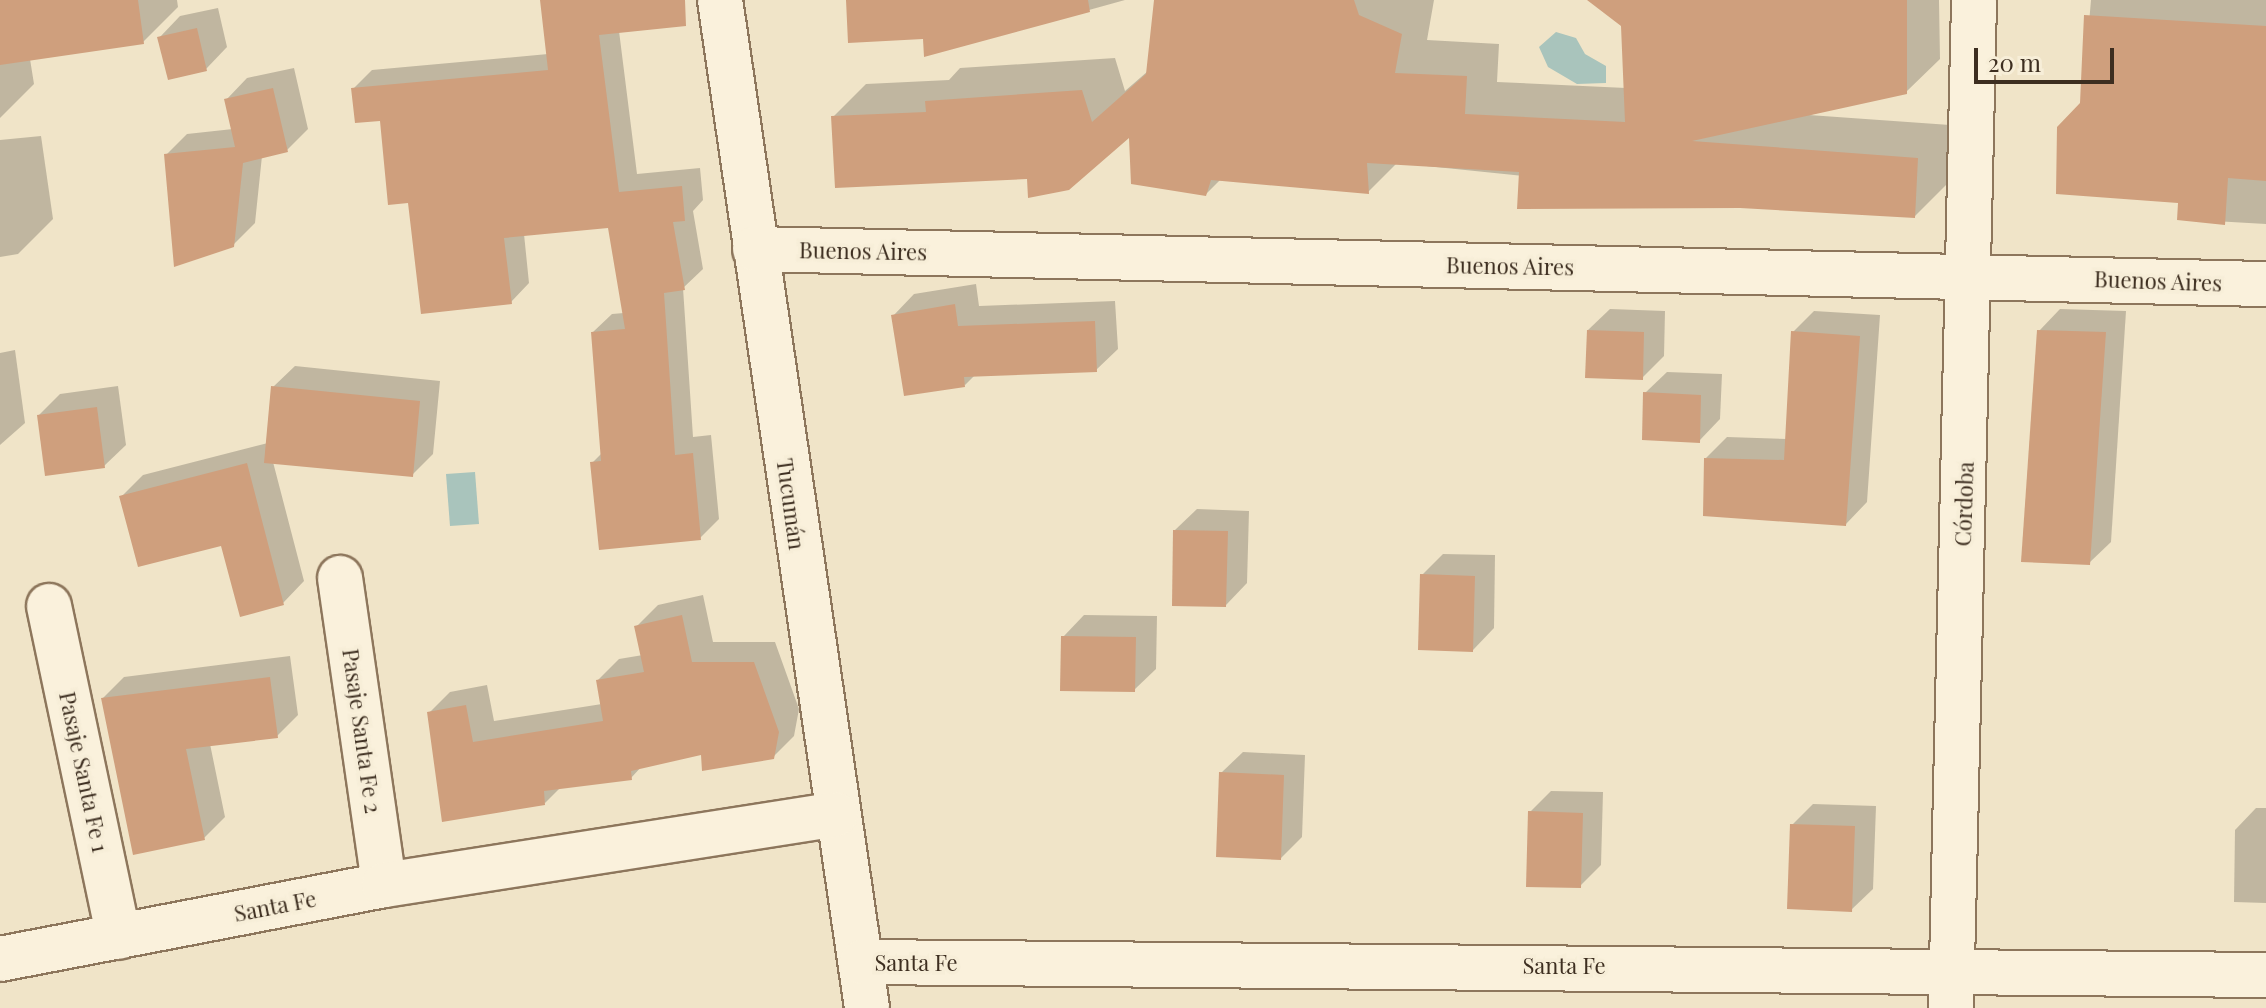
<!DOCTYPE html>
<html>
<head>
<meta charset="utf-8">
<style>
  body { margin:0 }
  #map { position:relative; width:2266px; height:1008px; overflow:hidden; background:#f0e4c8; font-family:"Playfair Display",serif }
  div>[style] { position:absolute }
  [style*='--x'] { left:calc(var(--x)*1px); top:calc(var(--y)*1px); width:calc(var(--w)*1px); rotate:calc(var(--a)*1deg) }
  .water>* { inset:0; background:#a9c4bc }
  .shadow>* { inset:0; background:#0003 }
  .building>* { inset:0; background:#cf9f7d }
  .roads { filter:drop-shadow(2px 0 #8d765c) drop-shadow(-2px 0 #8d765c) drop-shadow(0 2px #8d765c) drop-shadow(0 -2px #8d765c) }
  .minor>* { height:44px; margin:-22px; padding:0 22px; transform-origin:22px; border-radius:22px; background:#faf1dc }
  span { translate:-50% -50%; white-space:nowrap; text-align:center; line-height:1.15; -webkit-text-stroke:7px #f7eed8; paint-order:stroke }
  .street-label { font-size:22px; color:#3d2e20 }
  .scale { position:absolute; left:1974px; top:48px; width:140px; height:36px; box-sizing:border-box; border:4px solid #3d2e20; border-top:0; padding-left:10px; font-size:24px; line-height:28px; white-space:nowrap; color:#3d2e20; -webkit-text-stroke:6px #f7eed8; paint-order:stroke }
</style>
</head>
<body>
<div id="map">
  <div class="water">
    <div style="clip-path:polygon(1556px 32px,1576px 38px,1585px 54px,1606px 66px,1606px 83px,1577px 84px,1548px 67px,1539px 47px)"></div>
    <div style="clip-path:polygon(475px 472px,479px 524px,450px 526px,446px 474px)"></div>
  </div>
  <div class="shadow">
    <div style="clip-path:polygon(0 0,177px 0,178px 7px,143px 42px,30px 59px,34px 84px,0 118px)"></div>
    <div style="clip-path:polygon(542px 0,642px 0,619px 31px,637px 174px,700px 168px,703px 200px,693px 211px,703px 269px,683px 288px,693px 437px,711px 435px,719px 519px,700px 538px,592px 463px,603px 452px,593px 332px,612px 314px,624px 313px,610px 226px,524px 234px,529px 283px,511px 302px,410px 201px,381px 119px,353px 89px,372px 70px,548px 54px)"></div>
    <div style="clip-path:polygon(848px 0,1125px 0,926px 55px,925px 37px)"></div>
    <div style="clip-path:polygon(1156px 0,1434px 0,1427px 40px,1499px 44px,1497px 82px,1626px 88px,1623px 25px,1598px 0,1939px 0,1940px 59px,1906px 92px,1809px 115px,1950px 125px,1948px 183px,1915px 216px,1397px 163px,1368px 192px,1221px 179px,1206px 194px,1131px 134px,1029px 177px,833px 117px,866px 84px,949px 80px,960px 68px,1115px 58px,1125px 91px,1148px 71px)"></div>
    <div style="clip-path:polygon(2091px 0,2266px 0,2266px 224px,2179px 219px,2180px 201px,2082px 104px)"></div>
    <div style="clip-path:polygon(218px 8px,227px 47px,206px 69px,159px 38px,180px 16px)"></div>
    <div style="clip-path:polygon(294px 68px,308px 129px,287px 150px,262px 156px,255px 223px,233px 245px,166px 155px,187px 134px,233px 129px,226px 100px,247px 78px)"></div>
    <div style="clip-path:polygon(41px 136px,53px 219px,18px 254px,0 257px,0 140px)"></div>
    <div style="clip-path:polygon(976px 284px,979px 306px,1115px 301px,1118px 349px,1096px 370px,975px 375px,965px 385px,893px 316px,914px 294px)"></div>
    <div style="clip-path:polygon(1610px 309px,1665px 311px,1664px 356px,1642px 378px,1588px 330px)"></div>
    <div style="clip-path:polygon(2060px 309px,2126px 311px,2111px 542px,2089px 563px,2039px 331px)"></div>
    <div style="clip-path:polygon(1814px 311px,1880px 315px,1867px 502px,1846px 524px,1706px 458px,1727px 437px,1787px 439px,1793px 332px)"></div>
    <div style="clip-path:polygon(15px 350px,25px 423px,0 445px,0 353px)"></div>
    <div style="clip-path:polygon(295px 366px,440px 381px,433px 454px,412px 475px,273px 462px,304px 581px,283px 603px,223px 544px,122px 496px,143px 475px,268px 443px,273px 387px)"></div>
    <div style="clip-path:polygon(1667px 372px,1722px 374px,1720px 419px,1699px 441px,1645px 393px)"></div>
    <div style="clip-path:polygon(118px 386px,126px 445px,104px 466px,39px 415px,60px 394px)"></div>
    <div style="clip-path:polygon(1197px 509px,1249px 511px,1247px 583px,1226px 605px,1175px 530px)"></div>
    <div style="clip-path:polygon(1443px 554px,1495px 555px,1494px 628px,1473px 650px,1422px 575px)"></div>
    <div style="clip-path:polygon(703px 595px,713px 642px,775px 642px,799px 709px,794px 736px,773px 757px,703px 753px,642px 766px,631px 778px,561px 787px,545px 803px,429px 713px,450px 692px,487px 685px,494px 721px,602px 704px,598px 680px,619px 659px,643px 655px,637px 626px,658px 605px)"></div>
    <div style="clip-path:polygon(1084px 615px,1157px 616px,1156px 669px,1134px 690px,1063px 637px)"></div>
    <div style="clip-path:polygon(290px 656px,298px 715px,277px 736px,210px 744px,225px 817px,204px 838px,103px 698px,124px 677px)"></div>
    <div style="clip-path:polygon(1243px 752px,1305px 755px,1302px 837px,1281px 858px,1221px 773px)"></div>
    <div style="clip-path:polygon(1551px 791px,1603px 792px,1601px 865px,1580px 886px,1530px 812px)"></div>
    <div style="clip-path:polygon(1813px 804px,1876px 806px,1873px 889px,1851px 910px,1792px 825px)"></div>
    <div style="clip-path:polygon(2256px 808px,2266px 808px,2266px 903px,2234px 902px,2235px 830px)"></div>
  </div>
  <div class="building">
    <div style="clip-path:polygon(0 0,138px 0,144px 44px,0 65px)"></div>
    <div style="clip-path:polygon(540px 0,685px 0,686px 26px,599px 35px,619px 192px,682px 186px,685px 221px,673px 222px,685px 290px,664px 293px,675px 455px,693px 453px,701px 540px,599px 550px,590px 462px,601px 461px,591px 332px,625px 329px,608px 228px,504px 238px,512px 304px,421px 314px,408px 203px,388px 205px,380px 121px,355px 123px,351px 88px,548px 70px)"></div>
    <div style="clip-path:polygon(846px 0,1088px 0,1090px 12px,924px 57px,923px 39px,848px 43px)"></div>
    <div style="clip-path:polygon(1154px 0,1354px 0,1359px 15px,1402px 34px,1395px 73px,1467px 76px,1465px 114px,1625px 122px,1621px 26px,1587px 0,1907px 0,1907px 94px,1692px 141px,1918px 158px,1915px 218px,1740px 208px,1517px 209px,1519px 172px,1367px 163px,1369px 194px,1211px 180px,1206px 196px,1131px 184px,1129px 138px,1069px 190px,1028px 198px,1027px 179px,835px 188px,831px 116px,926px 112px,925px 101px,1082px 90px,1092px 122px,1146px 74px)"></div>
    <div style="clip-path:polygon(2084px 15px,2266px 26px,2266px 181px,2228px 178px,2225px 225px,2177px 220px,2178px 203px,2056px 194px,2057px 127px,2080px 103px)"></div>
    <div style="clip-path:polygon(197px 28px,207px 71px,168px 80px,157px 37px)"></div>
    <div style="clip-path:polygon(273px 88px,288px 152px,243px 163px,234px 247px,174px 267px,164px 154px,235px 147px,224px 99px)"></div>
    <div style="clip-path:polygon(955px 304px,958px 326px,1095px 321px,1097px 372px,964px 377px,965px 387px,904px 396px,891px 315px)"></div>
    <div style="clip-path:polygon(1587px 330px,1644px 332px,1643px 380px,1585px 378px)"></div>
    <div style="clip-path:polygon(2037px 330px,2106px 332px,2090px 565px,2021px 562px)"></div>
    <div style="clip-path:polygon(1791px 331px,1860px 336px,1846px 526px,1703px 516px,1704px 458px,1784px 460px)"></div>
    <div style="clip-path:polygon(271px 386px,420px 401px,413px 477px,264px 463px)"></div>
    <div style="clip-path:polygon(1643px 392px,1701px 395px,1700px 443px,1642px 440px)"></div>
    <div style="clip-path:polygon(97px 407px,105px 468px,45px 476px,37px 415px)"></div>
    <div style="clip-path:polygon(247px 463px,284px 605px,240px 617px,221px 546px,138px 567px,119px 496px)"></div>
    <div style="clip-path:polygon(1173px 530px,1228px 531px,1226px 607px,1172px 606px)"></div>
    <div style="clip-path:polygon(1420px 574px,1475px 576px,1473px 652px,1418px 650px)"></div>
    <div style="clip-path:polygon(682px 615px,692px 662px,754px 662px,779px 732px,774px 759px,702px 771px,701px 755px,631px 771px,632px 780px,544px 791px,545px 805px,442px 822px,427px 712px,466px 705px,473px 742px,603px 721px,596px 680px,644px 672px,634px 626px)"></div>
    <div style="clip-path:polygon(1061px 636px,1136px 637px,1135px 692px,1060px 691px)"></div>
    <div style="clip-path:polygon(270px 677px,278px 738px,186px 749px,205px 840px,133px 855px,101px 698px)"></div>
    <div style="clip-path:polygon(1219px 772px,1284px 775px,1281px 860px,1216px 857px)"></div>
    <div style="clip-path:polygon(1528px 811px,1583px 813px,1581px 888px,1526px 887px)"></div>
    <div style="clip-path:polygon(1790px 824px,1855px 826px,1852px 912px,1787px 909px)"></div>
  </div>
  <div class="roads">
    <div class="minor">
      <div style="--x:720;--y:0;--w:1019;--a:81.7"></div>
      <div style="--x:755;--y:249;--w:1511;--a:1.33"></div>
      <div style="--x:340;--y:578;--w:310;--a:81.8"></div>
      <div style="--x:49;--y:606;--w:338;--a:78.1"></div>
      <div style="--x:0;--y:959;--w:391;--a:-10.9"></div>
      <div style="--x:384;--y:885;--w:457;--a:-8.9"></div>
      <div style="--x:862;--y:962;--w:1404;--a:0.53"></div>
      <div style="--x:1951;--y:1008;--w:1008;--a:-88.69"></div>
    </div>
  </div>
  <div class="street-label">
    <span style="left:863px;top:251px;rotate:1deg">Buenos Aires</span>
    <span style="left:1510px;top:266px;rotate:1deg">Buenos Aires</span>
    <span style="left:2158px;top:281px;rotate:2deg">Buenos Aires</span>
    <span style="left:791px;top:504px;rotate:82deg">Tucumán</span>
    <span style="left:1964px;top:504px;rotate:-88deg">Córdoba</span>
    <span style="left:362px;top:731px;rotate:82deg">Pasaje Santa Fe 2</span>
    <span style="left:84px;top:772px;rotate:78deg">Pasaje Santa Fe 1</span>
    <span style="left:275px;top:906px;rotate:-11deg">Santa Fe</span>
    <span style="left:916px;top:963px">Santa Fe</span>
    <span style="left:1564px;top:966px">Santa Fe</span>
  </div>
  <div class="scale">20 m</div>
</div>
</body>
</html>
